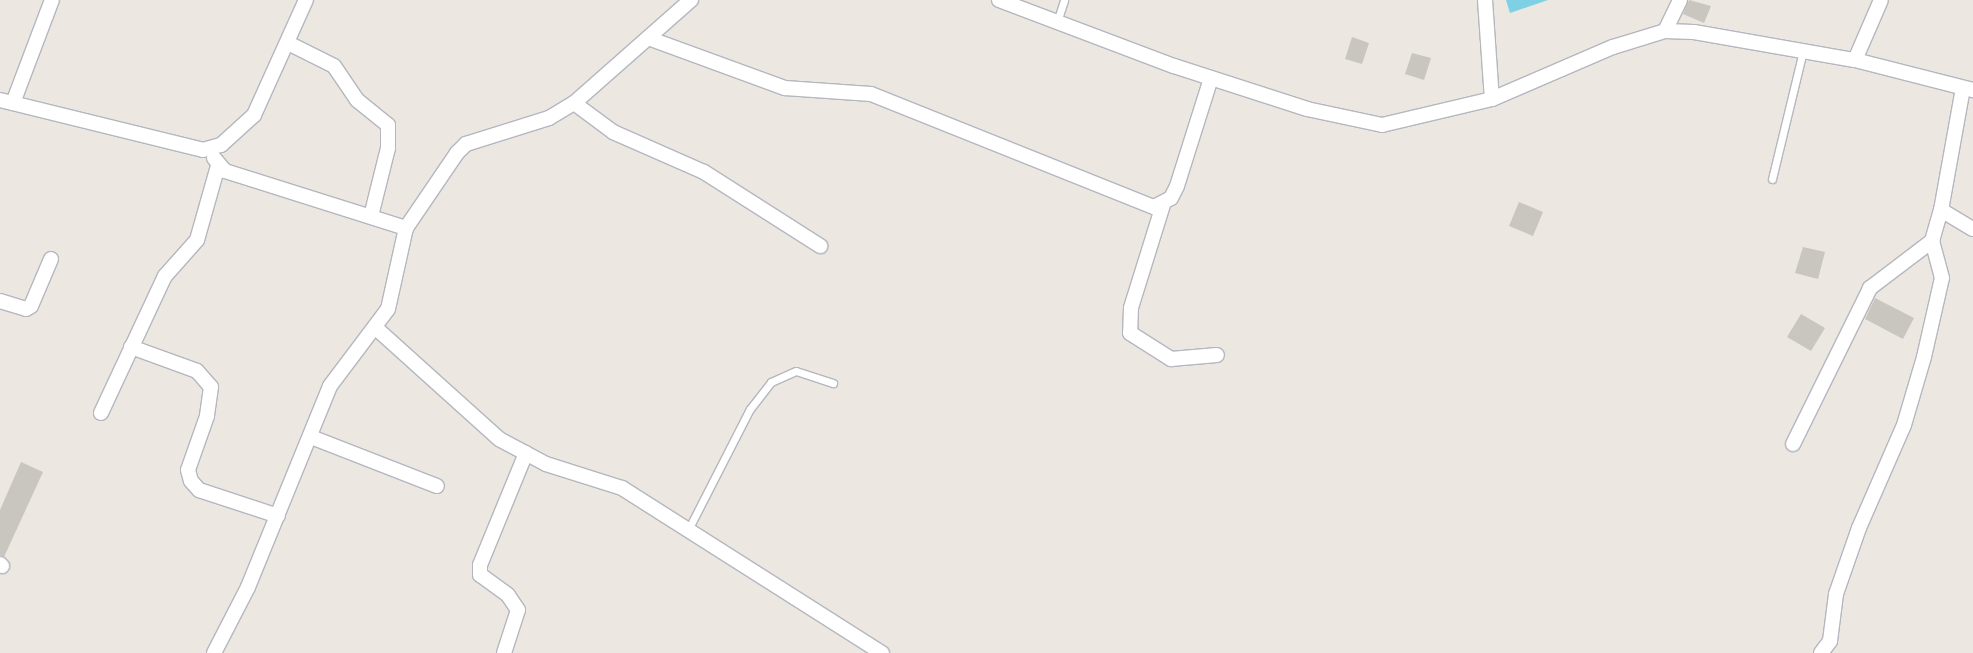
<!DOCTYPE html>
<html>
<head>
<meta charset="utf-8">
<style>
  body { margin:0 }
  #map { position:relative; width:1973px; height:653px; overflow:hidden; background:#ede7e1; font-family:"Titillium Web",sans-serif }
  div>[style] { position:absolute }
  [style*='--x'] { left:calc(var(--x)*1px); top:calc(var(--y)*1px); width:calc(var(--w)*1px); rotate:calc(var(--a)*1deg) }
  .water>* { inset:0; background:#7ed1e5 }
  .building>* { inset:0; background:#c9c5bf }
  .roads { filter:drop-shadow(1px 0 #b4b7bf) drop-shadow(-1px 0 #b4b7bf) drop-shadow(0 1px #b4b7bf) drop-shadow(0 -1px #b4b7bf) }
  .lane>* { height:7px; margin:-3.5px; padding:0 3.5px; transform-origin:3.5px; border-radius:3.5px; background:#fff }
  .street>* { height:14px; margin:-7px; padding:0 7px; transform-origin:7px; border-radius:7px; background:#fff }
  span { translate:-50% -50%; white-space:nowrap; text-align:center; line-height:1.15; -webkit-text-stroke:4.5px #fff; paint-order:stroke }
</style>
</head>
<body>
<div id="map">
  <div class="water">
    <div style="clip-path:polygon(1506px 0,1548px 0,1510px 13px)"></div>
  </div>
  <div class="building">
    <div style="clip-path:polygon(1689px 0,1711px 6px,1704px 23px,1683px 14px)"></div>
    <div style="clip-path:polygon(1352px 37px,1369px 43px,1362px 64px,1345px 59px)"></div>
    <div style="clip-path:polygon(1412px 53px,1431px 58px,1424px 80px,1405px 74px)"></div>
    <div style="clip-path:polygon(1519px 202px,1543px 212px,1533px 236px,1509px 226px)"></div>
    <div style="clip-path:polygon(1803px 247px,1825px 252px,1818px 279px,1795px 273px)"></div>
    <div style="clip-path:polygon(1875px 298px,1914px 318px,1903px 339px,1865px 319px)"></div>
    <div style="clip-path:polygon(1801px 314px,1825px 328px,1811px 351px,1787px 337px)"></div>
    <div style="clip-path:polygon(21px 462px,43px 472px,4px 557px,0 555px,0 510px)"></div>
  </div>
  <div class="roads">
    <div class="lane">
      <div style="--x:1057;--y:22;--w:23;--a:-72"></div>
      <div style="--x:1772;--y:179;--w:132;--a:-76.4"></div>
      <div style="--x:689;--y:528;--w:134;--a:-62.9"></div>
      <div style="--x:750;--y:409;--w:34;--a:-52"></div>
      <div style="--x:771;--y:382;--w:27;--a:-24"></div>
      <div style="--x:796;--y:371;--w:39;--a:18"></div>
    </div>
    <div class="street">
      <div style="--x:999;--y:0;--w:187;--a:20.7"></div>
      <div style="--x:1174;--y:66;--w:140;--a:17.9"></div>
      <div style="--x:1307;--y:109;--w:77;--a:12"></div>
      <div style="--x:1382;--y:125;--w:113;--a:-13.3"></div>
      <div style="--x:1492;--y:99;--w:132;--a:-23.3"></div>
      <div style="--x:1613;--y:47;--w:54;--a:-17.1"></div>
      <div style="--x:1665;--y:31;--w:29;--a:2"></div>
      <div style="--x:1694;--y:32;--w:163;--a:9.9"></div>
      <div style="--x:1855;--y:60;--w:122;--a:14.3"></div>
      <div style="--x:1485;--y:0;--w:99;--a:86"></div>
      <div style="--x:1665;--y:31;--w:34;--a:-64"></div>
      <div style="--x:648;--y:38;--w:146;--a:20.1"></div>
      <div style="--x:785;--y:88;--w:86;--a:4"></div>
      <div style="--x:871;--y:94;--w:305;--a:21.8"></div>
      <div style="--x:1154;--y:207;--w:19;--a:-28"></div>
      <div style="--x:1171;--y:198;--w:13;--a:-63"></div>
      <div style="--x:1177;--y:186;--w:113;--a:-72.5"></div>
      <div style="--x:288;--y:43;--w:51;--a:26.6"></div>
      <div style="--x:334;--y:66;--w:41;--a:55.9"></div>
      <div style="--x:357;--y:100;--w:40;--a:39"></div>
      <div style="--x:388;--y:125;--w:23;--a:90"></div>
      <div style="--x:388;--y:148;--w:70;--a:104"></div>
      <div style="--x:1855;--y:60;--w:65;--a:-66.6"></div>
      <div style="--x:1963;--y:88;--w:124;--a:100.2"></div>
      <div style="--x:1941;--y:210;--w:37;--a:31"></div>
      <div style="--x:0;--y:100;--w:209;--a:13.8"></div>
      <div style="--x:203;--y:150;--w:19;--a:-16"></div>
      <div style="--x:221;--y:145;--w:45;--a:-42.3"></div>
      <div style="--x:254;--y:115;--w:126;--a:-65.7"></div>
      <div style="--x:13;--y:103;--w:110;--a:-69.3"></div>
      <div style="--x:574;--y:103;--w:49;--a:36.6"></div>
      <div style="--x:613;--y:132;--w:99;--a:23.7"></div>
      <div style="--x:704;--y:172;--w:138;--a:32.5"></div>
      <div style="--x:214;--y:158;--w:17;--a:50"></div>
      <div style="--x:225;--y:171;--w:190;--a:17.5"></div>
      <div style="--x:1163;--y:205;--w:108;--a:107.3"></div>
      <div style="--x:1131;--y:308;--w:25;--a:92"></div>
      <div style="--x:1130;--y:333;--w:49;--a:32.4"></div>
      <div style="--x:1171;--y:359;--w:46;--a:-5"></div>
      <div style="--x:0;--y:301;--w:27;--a:17"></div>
      <div style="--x:26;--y:309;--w:6;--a:-31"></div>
      <div style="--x:31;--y:306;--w:51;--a:-66.9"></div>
      <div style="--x:377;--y:329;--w:164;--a:42"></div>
      <div style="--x:499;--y:439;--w:53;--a:28"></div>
      <div style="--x:546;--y:464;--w:80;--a:17.5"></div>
      <div style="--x:622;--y:488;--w:308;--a:32.4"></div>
      <div style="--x:131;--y:347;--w:70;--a:20"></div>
      <div style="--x:197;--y:371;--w:21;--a:49"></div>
      <div style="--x:211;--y:387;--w:29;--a:98"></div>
      <div style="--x:207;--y:416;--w:57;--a:109.4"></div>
      <div style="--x:188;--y:470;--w:11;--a:75"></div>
      <div style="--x:191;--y:481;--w:12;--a:48"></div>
      <div style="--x:199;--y:490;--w:83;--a:18.2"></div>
      <div style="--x:101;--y:413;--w:151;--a:-65"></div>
      <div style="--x:165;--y:276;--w:48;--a:-48.4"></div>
      <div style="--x:197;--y:240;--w:77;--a:-74.2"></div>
      <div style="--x:311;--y:437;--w:135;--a:21.3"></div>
      <div style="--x:1793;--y:444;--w:174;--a:-63.7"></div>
      <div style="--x:1870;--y:288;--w:78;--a:-37.2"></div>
      <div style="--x:0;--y:564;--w:3;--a:45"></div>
      <div style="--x:214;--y:653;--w:74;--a:-62.7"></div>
      <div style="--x:248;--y:587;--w:217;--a:-67.8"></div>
      <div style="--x:330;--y:386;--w:96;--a:-53"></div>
      <div style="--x:388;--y:309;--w:83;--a:-77.5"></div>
      <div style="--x:406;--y:228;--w:91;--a:-55.8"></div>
      <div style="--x:457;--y:153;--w:13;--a:-45"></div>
      <div style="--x:466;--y:144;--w:87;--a:-17.4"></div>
      <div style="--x:549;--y:118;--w:29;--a:-31"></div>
      <div style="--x:574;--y:103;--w:156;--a:-41.4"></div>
      <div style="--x:504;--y:653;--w:45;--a:-72"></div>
      <div style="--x:518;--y:610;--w:18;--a:-124"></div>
      <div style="--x:508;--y:595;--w:34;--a:-144"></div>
      <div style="--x:480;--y:575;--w:10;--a:-90"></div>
      <div style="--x:480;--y:565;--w:121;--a:-67.7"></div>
      <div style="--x:1821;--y:653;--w:15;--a:-53"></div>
      <div style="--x:1830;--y:641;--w:47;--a:-82.7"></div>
      <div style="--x:1836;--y:594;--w:70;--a:-70.8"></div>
      <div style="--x:1859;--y:528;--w:112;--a:-66.4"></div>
      <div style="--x:1904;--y:425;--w:71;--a:-73.6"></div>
      <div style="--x:1924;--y:357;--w:81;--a:-77.2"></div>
      <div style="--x:1942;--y:278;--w:38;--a:-105"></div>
      <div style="--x:1932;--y:241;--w:32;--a:-74"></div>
    </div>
  </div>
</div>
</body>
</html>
